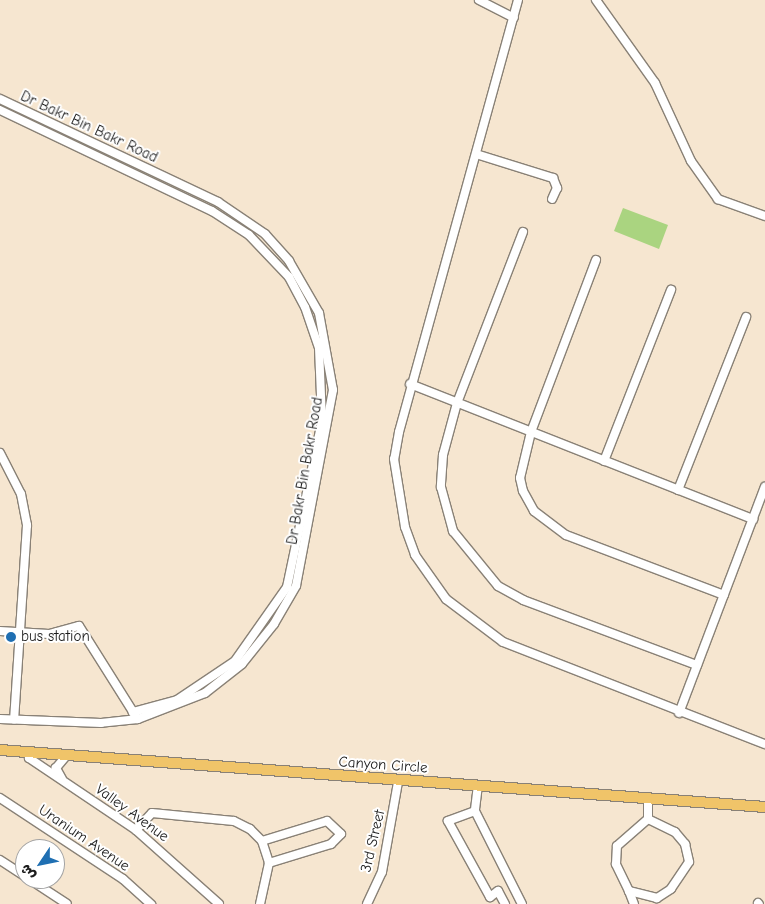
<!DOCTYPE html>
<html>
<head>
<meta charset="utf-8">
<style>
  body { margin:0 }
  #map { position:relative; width:765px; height:904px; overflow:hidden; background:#f6e6d0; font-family:"Comic Neue","Playpen Sans Arabic",sans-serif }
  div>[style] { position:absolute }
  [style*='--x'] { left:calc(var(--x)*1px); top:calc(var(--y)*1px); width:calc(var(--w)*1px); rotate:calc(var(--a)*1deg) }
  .green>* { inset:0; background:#aad480 }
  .roads { filter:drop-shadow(1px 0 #898176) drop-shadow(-1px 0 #898176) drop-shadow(0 1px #898176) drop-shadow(0 -1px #898176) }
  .minor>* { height:8px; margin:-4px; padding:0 4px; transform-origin:4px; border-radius:4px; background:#fff }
  .major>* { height:10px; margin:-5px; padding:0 5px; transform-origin:5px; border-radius:5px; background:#f0c469 }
  .dots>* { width:14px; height:14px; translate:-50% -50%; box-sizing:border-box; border:2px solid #fff; border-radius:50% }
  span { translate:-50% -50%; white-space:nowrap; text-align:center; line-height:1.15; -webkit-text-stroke:4px #fff; paint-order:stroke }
  .street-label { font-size:15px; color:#1c1c1c }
  .poi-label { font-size:15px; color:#1c1c1c }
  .left { translate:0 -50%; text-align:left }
  .north { position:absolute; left:15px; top:839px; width:50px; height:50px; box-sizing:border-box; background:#fff; border:1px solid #a4a4a4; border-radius:50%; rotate:236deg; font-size:14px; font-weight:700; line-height:20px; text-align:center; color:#1c1c1c }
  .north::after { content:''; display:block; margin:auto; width:18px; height:22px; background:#1f6fb2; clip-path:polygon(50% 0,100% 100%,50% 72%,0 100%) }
</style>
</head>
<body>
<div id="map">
  <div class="green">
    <div style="clip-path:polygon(623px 208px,668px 225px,659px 249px,614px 231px)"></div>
  </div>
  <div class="roads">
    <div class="minor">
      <div style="--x:479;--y:0;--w:39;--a:27"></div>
      <div style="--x:518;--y:0;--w:448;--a:105.4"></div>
      <div style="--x:399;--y:432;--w:27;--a:100"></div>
      <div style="--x:394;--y:459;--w:69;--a:80.8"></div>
      <div style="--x:405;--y:527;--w:30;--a:70"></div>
      <div style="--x:415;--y:555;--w:54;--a:54.8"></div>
      <div style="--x:446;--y:599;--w:71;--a:37"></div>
      <div style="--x:503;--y:642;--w:281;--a:21.3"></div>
      <div style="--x:596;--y:0;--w:102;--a:54.6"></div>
      <div style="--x:655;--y:83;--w:86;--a:65.2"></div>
      <div style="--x:691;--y:161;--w:47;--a:54.6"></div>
      <div style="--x:718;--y:199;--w:50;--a:19.9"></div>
      <div style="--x:0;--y:99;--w:241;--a:25.3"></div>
      <div style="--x:218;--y:202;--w:57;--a:34.2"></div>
      <div style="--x:265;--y:234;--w:36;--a:48"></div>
      <div style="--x:289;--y:261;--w:60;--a:60"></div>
      <div style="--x:319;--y:313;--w:78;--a:79.7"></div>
      <div style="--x:333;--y:390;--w:199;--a:100.7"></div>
      <div style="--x:296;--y:586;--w:44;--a:120.1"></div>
      <div style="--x:274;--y:624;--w:51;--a:128.7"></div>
      <div style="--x:242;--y:664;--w:47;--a:141.9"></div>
      <div style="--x:205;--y:693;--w:72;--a:158.8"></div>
      <div style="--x:138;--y:719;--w:37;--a:174"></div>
      <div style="--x:101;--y:723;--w:101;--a:-177.7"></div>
      <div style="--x:0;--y:110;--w:235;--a:25.5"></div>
      <div style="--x:212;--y:211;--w:44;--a:33"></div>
      <div style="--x:249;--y:235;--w:58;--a:46.4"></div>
      <div style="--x:289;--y:277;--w:34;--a:62"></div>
      <div style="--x:305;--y:307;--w:43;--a:71.1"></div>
      <div style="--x:319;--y:348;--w:73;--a:87.6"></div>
      <div style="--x:322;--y:421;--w:170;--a:101.9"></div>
      <div style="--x:287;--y:587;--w:90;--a:125.1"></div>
      <div style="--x:235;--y:661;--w:70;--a:146.1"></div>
      <div style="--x:177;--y:700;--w:46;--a:164.7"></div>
      <div style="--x:476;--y:154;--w:81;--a:17.3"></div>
      <div style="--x:553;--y:178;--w:11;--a:68"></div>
      <div style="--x:557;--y:188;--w:12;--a:114"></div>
      <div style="--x:523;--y:232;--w:183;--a:111.1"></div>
      <div style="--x:457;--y:403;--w:54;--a:105.1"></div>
      <div style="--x:443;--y:455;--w:32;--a:94"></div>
      <div style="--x:441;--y:487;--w:46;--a:74.7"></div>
      <div style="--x:453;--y:531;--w:71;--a:50.7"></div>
      <div style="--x:498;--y:586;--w:29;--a:29"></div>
      <div style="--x:523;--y:600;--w:186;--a:20.5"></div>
      <div style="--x:596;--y:260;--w:184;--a:110.7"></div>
      <div style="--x:531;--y:432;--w:47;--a:103.4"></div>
      <div style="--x:520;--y:478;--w:13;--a:77"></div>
      <div style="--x:523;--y:491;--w:23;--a:61"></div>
      <div style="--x:534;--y:511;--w:40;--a:37"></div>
      <div style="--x:566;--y:535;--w:169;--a:20.8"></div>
      <div style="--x:410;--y:384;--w:369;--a:21.5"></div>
      <div style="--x:0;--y:453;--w:46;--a:62.9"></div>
      <div style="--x:21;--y:494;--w:32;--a:79"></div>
      <div style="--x:27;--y:525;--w:195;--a:93.8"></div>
      <div style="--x:604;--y:461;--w:184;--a:-68.6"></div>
      <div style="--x:678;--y:490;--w:186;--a:-68.5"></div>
      <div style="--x:0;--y:631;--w:49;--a:3.5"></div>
      <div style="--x:49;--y:634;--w:31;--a:-15"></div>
      <div style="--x:79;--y:626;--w:105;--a:57.8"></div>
      <div style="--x:679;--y:713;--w:242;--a:-69.2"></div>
      <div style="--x:29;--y:751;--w:7;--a:90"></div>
      <div style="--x:29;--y:758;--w:129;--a:33.9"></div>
      <div style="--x:136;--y:830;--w:111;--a:41.7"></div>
      <div style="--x:62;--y:779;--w:13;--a:-119"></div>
      <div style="--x:56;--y:768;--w:17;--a:-50"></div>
      <div style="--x:478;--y:785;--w:26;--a:97"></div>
      <div style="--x:475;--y:811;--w:104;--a:63.2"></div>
      <div style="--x:0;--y:798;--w:147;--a:33.4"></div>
      <div style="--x:123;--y:879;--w:38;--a:42"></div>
      <div style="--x:475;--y:811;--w:29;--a:160"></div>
      <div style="--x:448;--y:821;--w:87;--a:61.1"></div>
      <div style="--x:490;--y:897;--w:10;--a:-37"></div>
      <div style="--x:498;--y:891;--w:15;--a:62"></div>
      <div style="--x:648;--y:819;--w:30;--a:26"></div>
      <div style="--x:675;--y:832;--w:16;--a:50"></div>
      <div style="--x:685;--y:844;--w:18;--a:77"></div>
      <div style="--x:689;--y:862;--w:32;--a:124"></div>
      <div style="--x:671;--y:889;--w:17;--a:147"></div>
      <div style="--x:657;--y:898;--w:29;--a:-166"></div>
      <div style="--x:629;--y:891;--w:30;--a:-116"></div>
      <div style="--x:616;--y:864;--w:18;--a:-87"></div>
      <div style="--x:617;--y:846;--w:41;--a:-41.1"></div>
      <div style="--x:648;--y:819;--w:21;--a:-90"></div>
      <div style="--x:136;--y:830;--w:23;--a:-47"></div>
      <div style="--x:152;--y:813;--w:82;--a:5.6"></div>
      <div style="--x:234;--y:821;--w:18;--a:27"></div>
      <div style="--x:250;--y:829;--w:17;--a:45"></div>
      <div style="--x:262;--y:841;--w:23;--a:72"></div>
      <div style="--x:269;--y:863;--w:42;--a:102.4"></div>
      <div style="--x:262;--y:841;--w:68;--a:-17.1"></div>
      <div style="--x:327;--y:821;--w:19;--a:43"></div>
      <div style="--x:341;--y:834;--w:14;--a:135"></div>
      <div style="--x:331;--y:844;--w:65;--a:163"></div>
      <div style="--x:0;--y:860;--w:30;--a:33"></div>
      <div style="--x:29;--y:879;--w:45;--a:33.3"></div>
      <div style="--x:629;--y:891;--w:14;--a:69"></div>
      <div style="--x:758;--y:903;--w:1;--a:45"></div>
      <div style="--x:367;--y:904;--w:35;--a:-65"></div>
      <div style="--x:382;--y:872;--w:91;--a:-79.9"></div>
    </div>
    <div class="major">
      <div style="--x:0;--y:750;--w:767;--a:4.26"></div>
    </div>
  </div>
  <div class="dots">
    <div style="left:11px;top:637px;background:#1f6fb2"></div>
  </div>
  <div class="street-label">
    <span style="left:89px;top:127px;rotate:25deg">Dr Bakr Bin Bakr Road</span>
    <span style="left:305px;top:471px;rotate:-80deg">Dr Bakr Bin Bakr Road</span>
    <span style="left:383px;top:765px;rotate:4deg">Canyon Circle</span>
    <span style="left:132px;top:813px;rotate:36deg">Valley Avenue</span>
    <span style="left:84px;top:838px;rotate:34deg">Uranium Avenue</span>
    <span style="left:373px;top:841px;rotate:-77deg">3rd Street</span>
  </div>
  <div class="poi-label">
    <span class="left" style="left:21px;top:637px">bus station</span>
  </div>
  <div class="north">ش</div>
</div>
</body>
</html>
